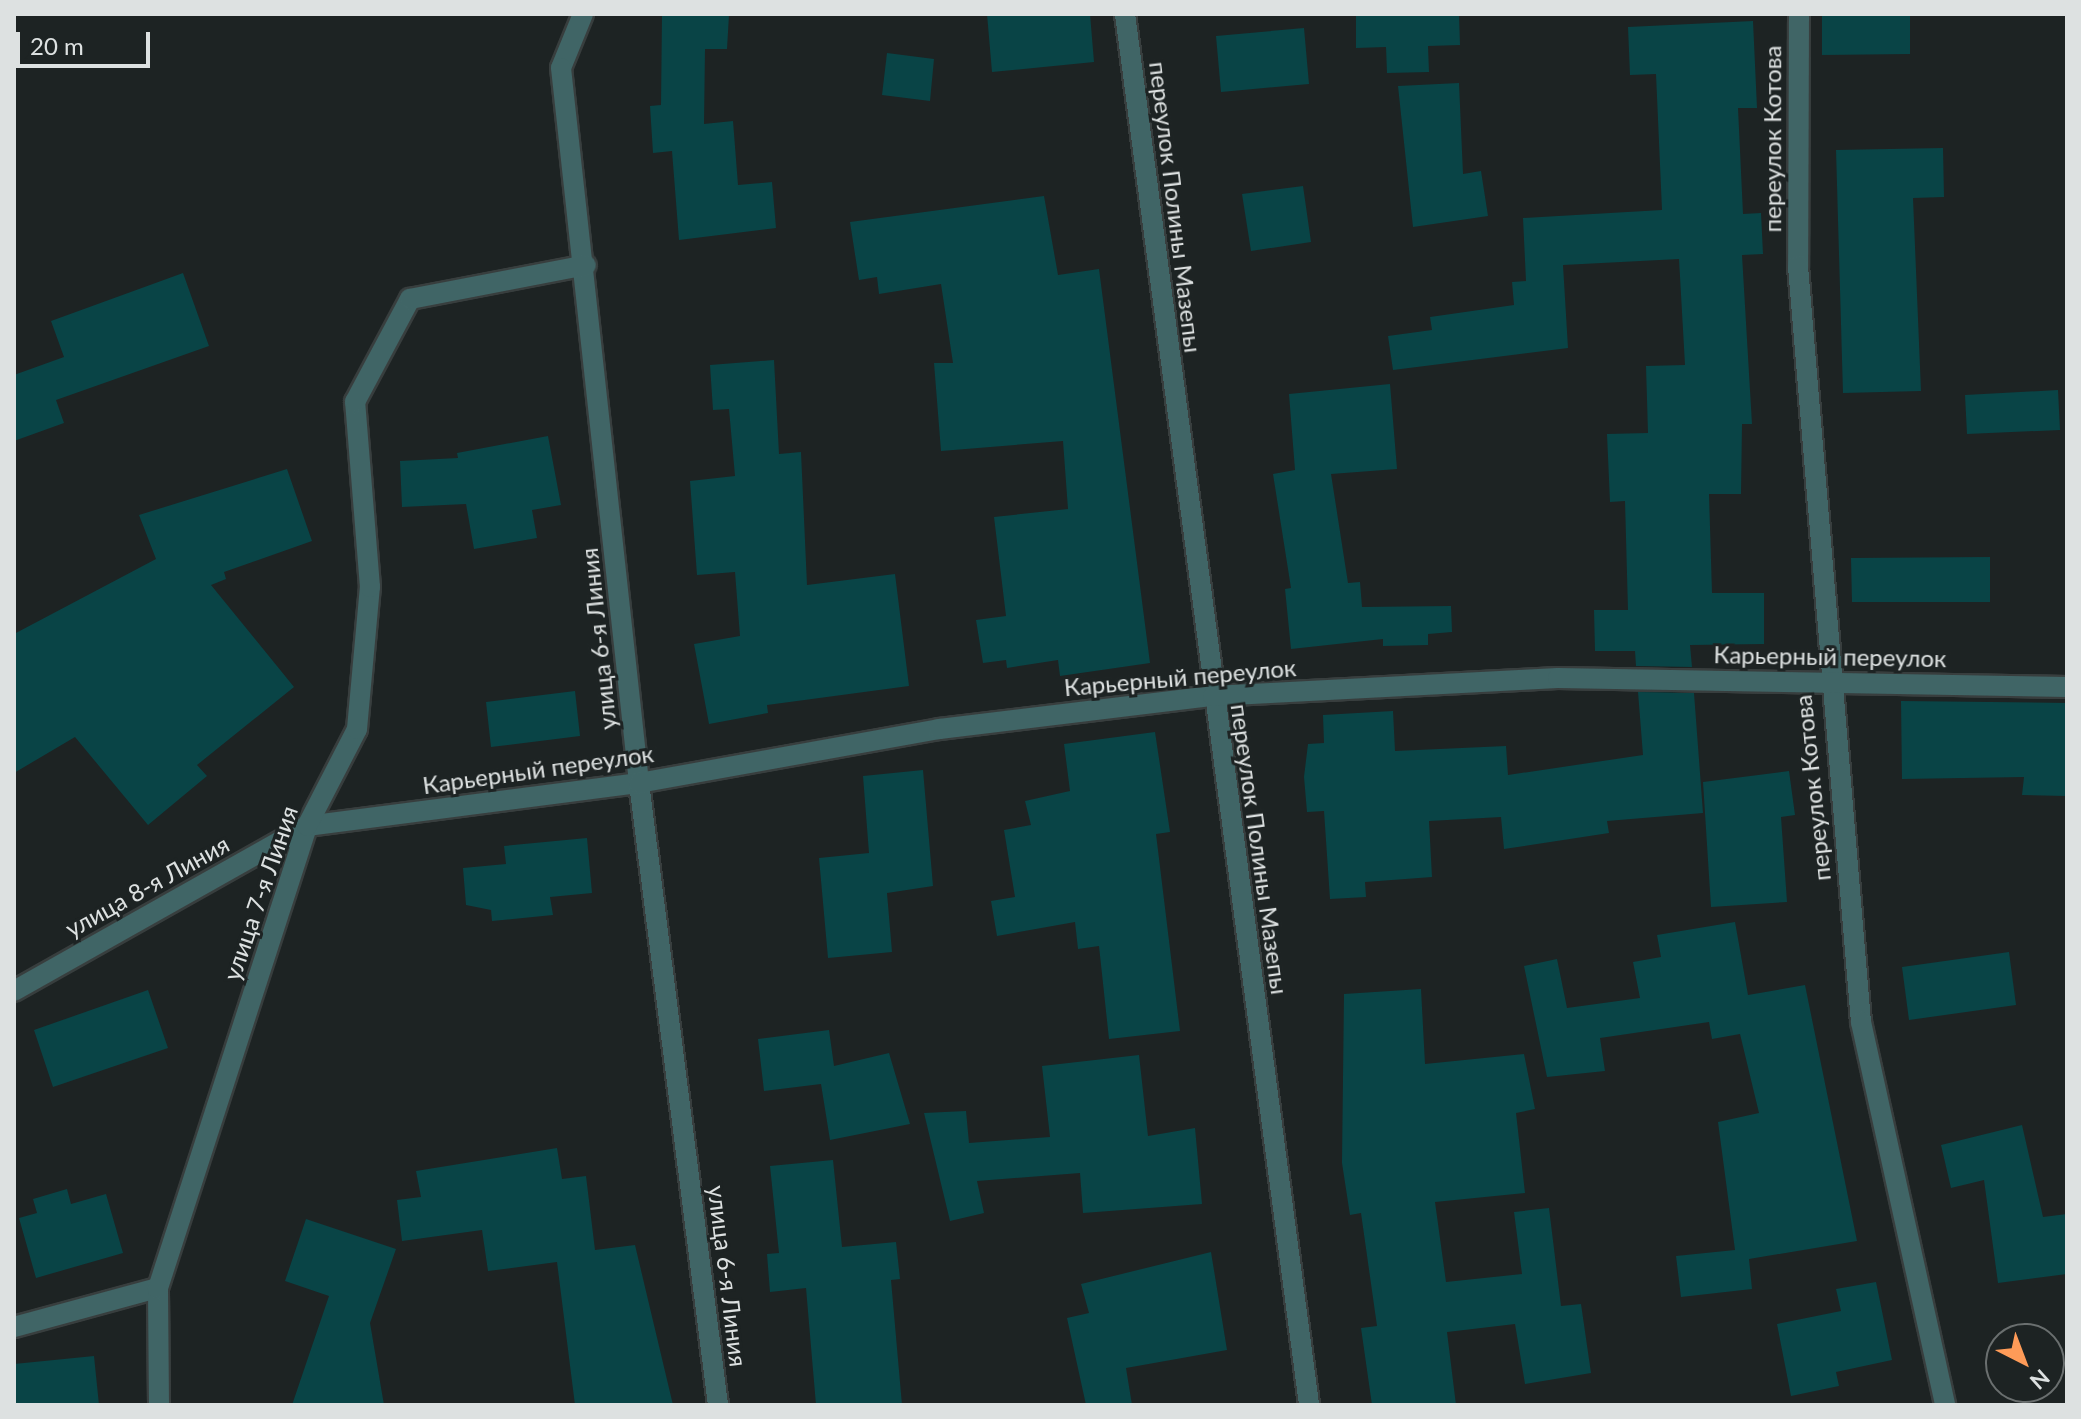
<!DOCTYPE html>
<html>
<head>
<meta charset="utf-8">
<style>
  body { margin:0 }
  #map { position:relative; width:2081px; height:1419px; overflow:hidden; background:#1d2323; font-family:Lato,sans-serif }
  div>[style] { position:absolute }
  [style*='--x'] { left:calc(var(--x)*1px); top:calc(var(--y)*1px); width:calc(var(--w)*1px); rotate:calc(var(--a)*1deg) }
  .building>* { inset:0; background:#094446 }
  .roads { filter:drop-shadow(2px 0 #383e3e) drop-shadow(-2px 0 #383e3e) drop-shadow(0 2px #383e3e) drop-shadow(0 -2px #383e3e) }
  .street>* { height:20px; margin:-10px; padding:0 10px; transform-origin:10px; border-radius:10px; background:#406566 }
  span { translate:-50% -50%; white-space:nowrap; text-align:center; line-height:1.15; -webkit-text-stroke:6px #1d2323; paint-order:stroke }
  .street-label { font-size:24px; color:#dde1e1 }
  .frame { position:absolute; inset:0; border:16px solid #dde1e1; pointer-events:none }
  .north { position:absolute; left:1985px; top:1323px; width:80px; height:80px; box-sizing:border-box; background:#1d2323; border:2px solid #6a6f6f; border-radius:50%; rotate:138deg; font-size:22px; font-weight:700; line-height:32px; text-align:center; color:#dde1e1 }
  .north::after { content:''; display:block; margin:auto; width:28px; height:36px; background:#fe9b58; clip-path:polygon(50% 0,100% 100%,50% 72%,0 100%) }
  .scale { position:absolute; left:16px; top:32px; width:134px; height:36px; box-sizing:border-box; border:4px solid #dde1e1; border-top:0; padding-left:10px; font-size:24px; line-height:28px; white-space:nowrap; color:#dde1e1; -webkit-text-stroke:6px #1d2323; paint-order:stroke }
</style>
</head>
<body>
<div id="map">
  <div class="building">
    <div style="clip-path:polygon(987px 14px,1090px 14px,1094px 62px,992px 72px)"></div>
    <div style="clip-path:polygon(1356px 14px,1459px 14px,1460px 45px,1428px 46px,1429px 72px,1387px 73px,1386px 47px,1356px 48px)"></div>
    <div style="clip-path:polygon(1822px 14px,1910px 14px,1910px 54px,1822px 55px)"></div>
    <div style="clip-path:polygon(662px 15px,729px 15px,727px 49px,705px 49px,704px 124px,733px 121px,738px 185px,772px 182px,776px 228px,679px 240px,672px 151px,653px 153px,650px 106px,661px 105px)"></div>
    <div style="clip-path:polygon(1753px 21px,1757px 108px,1738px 108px,1743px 214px,1761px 213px,1763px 254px,1742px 255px,1752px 424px,1742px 424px,1741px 494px,1709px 494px,1712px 593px,1764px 593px,1764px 644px,1690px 645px,1692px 667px,1636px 666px,1635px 651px,1595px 651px,1594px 610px,1628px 610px,1625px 501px,1610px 502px,1607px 434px,1648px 433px,1646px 366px,1685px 365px,1679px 259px,1563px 265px,1568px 348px,1393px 370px,1388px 336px,1432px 330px,1430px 317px,1514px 305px,1512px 282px,1526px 281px,1523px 218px,1662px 210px,1656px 74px,1630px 75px,1628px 27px)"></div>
    <div style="clip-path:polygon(1304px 28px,1309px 84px,1221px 92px,1216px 36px)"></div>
    <div style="clip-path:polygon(887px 53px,934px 59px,930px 101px,882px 95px)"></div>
    <div style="clip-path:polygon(1459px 83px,1463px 174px,1481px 171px,1488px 216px,1413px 227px,1398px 86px)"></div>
    <div style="clip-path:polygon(1943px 148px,1944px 197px,1913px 198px,1921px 391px,1843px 393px,1836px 150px)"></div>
    <div style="clip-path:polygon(1303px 186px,1311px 242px,1251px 251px,1242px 194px)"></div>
    <div style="clip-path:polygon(1044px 196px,1058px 275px,1099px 269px,1150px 663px,1060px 676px,1058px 660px,1007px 668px,1006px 660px,983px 663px,976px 620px,1006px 616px,994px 517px,1068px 509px,1063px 441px,941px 451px,934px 363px,953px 363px,941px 284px,879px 294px,877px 277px,859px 280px,850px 222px)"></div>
    <div style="clip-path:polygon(183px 273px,209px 346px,56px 400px,64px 423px,14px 441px,14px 375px,64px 357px,51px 321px)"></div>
    <div style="clip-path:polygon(774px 360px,779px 454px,801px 452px,807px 585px,895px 574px,909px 686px,767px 705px,768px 713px,709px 724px,694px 644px,740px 636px,735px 572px,697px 575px,690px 481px,735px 476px,729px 409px,713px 410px,710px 365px)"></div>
    <div style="clip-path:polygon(1390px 384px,1397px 469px,1331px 474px,1348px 583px,1360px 582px,1362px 607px,1451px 606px,1452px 632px,1428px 634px,1428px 645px,1383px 646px,1383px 639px,1291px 649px,1285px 589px,1291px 588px,1273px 474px,1295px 470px,1289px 394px)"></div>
    <div style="clip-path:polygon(2058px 390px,2060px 430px,1967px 434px,1965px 395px)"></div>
    <div style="clip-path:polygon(548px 436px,561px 505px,532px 510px,537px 538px,474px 549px,466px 504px,402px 507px,400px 461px,458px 458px,457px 453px)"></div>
    <div style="clip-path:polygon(287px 469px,312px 541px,224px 572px,226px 579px,211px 585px,294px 687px,197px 765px,207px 776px,148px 825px,75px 737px,14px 773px,14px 634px,156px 559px,139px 515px)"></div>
    <div style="clip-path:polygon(1990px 557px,1990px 602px,1852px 602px,1851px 558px)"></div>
    <div style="clip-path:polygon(575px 691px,580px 736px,491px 747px,486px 702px)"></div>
    <div style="clip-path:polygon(1638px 692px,1694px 693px,1703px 813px,1607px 821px,1609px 833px,1504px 849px,1501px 817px,1429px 821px,1432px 877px,1365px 882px,1366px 897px,1330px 899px,1324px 811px,1307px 812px,1304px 777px,1308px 744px,1324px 743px,1323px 715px,1393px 711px,1395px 751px,1506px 746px,1508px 775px,1643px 755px)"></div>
    <div style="clip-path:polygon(1901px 701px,2067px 703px,2067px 796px,2022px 795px,2024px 777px,1902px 779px)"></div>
    <div style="clip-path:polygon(1155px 732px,1170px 832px,1156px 834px,1180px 1031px,1109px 1039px,1099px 946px,1078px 949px,1075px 922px,997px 936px,991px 901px,1015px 897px,1004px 830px,1031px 825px,1025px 801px,1070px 791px,1064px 744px)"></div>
    <div style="clip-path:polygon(923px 770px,933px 886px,887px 893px,892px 952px,828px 958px,819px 858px,869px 853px,863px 776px)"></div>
    <div style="clip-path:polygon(1789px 771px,1795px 815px,1781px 817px,1787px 902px,1711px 907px,1703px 782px)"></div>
    <div style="clip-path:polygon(587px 838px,592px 893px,550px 897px,553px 915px,492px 921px,491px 910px,466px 905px,463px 868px,506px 864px,504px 846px)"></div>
    <div style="clip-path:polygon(1735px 922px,1748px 995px,1805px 985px,1857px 1241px,1749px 1259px,1752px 1289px,1681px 1297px,1676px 1256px,1735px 1250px,1718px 1122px,1759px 1113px,1740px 1034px,1712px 1039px,1709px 1022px,1600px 1038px,1605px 1071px,1547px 1077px,1524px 966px,1557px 959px,1567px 1008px,1640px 998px,1633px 962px,1661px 957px,1657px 935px)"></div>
    <div style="clip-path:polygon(2009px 952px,2016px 1005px,1909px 1020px,1902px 967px)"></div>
    <div style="clip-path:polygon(1421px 989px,1425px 1064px,1524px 1054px,1535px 1109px,1516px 1113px,1525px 1193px,1435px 1202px,1446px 1282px,1522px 1274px,1514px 1212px,1549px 1208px,1561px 1306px,1581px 1304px,1591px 1373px,1525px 1384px,1515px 1324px,1447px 1332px,1456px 1405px,1372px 1405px,1361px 1328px,1377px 1326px,1361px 1213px,1350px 1215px,1342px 1163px,1344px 994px)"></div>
    <div style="clip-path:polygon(148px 990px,168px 1048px,53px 1087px,34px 1030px)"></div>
    <div style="clip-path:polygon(829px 1030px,834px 1066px,889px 1053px,910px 1124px,830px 1140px,821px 1084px,764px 1091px,758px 1039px)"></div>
    <div style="clip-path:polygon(1139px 1055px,1148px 1136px,1195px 1128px,1202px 1204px,1083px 1213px,1080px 1173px,977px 1181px,984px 1213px,950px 1221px,924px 1113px,966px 1111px,969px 1143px,1050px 1137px,1042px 1066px)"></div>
    <div style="clip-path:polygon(2022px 1125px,2043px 1217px,2067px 1214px,2067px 1274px,1998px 1283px,1984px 1180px,1951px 1188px,1941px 1145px)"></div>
    <div style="clip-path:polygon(557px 1148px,562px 1179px,586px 1176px,595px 1250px,635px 1245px,673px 1405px,575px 1405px,557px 1262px,488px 1271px,482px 1230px,402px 1241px,397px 1200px,421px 1197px,416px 1171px)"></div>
    <div style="clip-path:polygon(833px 1160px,842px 1247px,896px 1242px,900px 1279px,891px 1280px,902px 1405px,816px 1405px,806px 1288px,770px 1292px,767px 1254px,779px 1253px,770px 1166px)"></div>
    <div style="clip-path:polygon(67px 1189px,71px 1204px,106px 1194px,123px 1253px,36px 1278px,19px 1218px,37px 1213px,33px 1199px)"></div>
    <div style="clip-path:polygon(306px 1219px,396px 1249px,370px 1323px,384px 1405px,292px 1405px,329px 1296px,285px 1281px)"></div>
    <div style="clip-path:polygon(1211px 1252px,1227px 1350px,1126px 1368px,1132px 1405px,1086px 1405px,1067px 1318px,1089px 1313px,1081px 1284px)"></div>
    <div style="clip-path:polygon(1876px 1282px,1892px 1360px,1836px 1372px,1839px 1386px,1791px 1396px,1777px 1324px,1841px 1311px,1836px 1289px)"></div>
    <div style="clip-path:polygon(94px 1356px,99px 1405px,14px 1405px,14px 1364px)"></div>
  </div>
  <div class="roads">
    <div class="street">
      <div style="--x:583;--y:14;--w:58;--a:112.2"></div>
      <div style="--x:561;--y:68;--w:719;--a:83.77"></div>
      <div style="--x:639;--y:783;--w:627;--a:82.76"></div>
      <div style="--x:1125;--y:14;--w:1403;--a:82.46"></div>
      <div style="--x:1799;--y:14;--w:252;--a:90.2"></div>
      <div style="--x:1798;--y:266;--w:759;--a:85.24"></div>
      <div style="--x:1861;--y:1022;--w:392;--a:77.6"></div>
      <div style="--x:14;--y:991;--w:336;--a:-29.4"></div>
      <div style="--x:307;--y:826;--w:335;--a:-7.4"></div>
      <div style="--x:639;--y:783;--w:305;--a:-10.2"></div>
      <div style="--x:939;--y:729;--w:276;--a:-6.9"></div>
      <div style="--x:1213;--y:696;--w:345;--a:-3"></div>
      <div style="--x:1558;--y:678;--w:509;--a:1.01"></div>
      <div style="--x:14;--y:1327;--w:149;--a:-15.2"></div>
      <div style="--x:159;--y:1405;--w:117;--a:-90.5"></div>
      <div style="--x:158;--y:1288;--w:485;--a:-72.1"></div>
      <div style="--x:307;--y:826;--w:109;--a:-62.7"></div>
      <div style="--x:357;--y:729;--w:143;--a:-84.8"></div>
      <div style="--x:370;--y:587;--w:186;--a:-94.6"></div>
      <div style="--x:355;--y:402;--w:117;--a:-61.9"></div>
      <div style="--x:410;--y:299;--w:179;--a:-10.9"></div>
    </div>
  </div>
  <div class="street-label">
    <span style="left:1772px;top:139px;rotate:-90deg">переулок Котова</span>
    <span style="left:1176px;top:207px;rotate:83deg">переулок Полины Мазепы</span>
    <span style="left:598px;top:639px;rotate:-96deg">улица 6-я Линия</span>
    <span style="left:1830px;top:656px;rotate:1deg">Карьерный переулок</span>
    <span style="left:1180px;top:677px;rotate:-5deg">Карьерный переулок</span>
    <span style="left:538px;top:769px;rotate:-8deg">Карьерный переулок</span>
    <span style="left:1812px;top:788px;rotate:-96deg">переулок Котова</span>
    <span style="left:1260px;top:849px;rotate:82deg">переулок Полины Мазепы</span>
    <span style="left:147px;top:886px;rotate:-29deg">улица 8-я Линия</span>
    <span style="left:260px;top:893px;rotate:-71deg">улица 7-я Линия</span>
    <span style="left:728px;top:1276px;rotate:83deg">улица 6-я Линия</span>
  </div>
  <div class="frame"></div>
  <div class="north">N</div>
  <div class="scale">20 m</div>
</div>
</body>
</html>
